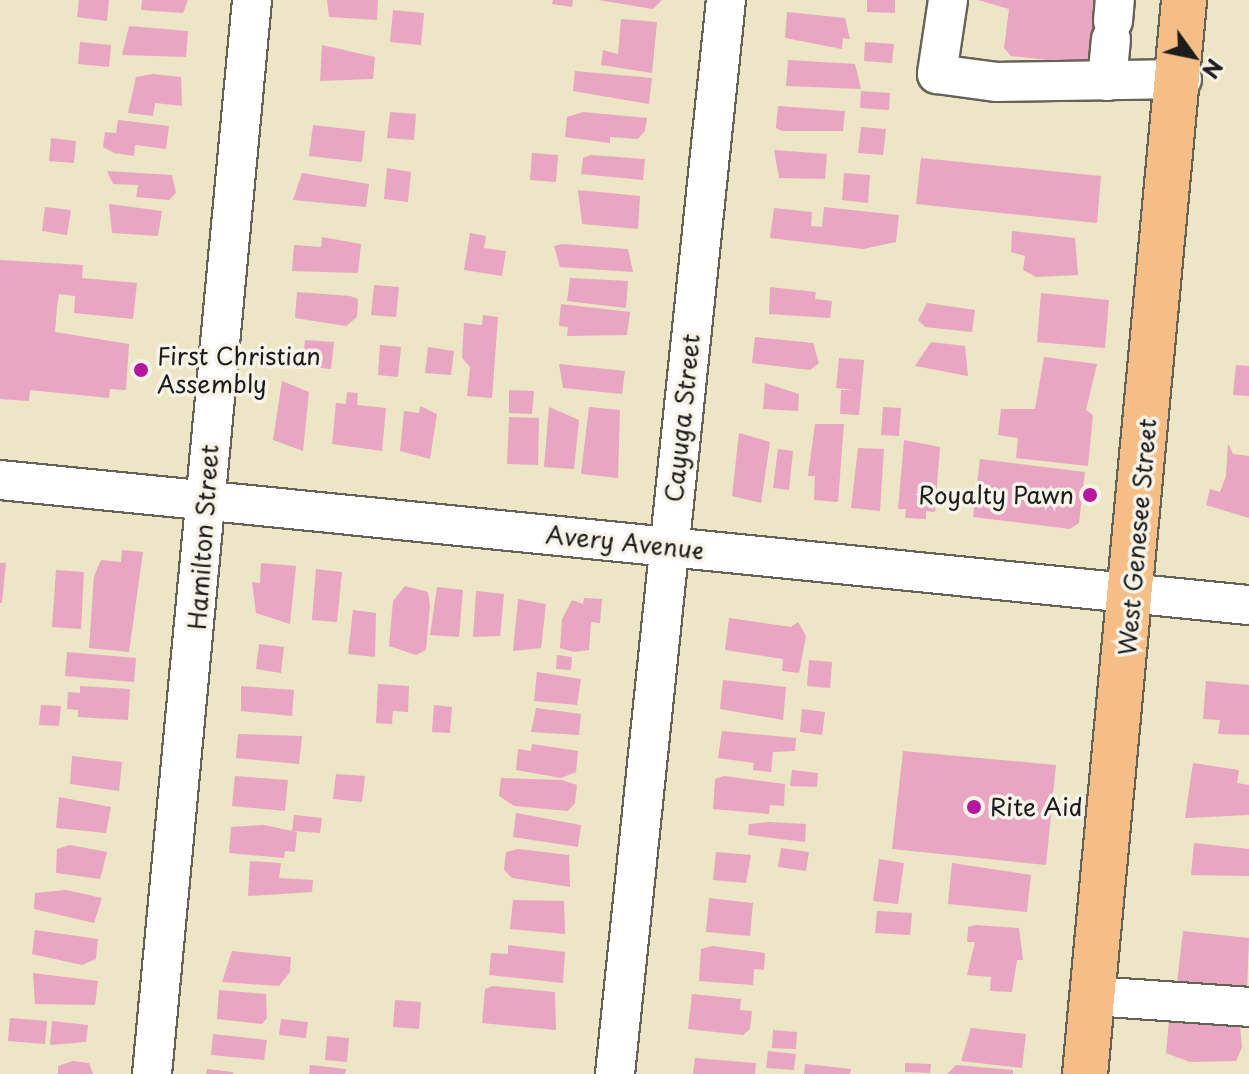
<!DOCTYPE html>
<html>
<head>
<meta charset="utf-8">
<style>
  body { margin:0 }
  #map { position:relative; width:1249px; height:1074px; overflow:hidden; background:#ece5c6; font-family:"Playpen Sans",sans-serif }
  div>[style] { position:absolute }
  [style*='--x'] { left:calc(var(--x)*1px); top:calc(var(--y)*1px); width:calc(var(--w)*1px); rotate:calc(var(--a)*1deg) }
  .building>* { inset:0; background:#e9a6c2 }
  .roads { filter:drop-shadow(2px 0 #656258) drop-shadow(-2px 0 #656258) drop-shadow(0 2px #656258) drop-shadow(0 -2px #656258) }
  .minor>* { height:38px; margin:-19px; padding:0 19px; transform-origin:19px; border-radius:19px; background:#fff }
  .major>* { height:44px; margin:-22px; padding:0 22px; transform-origin:22px; border-radius:22px; background:#f5be86 }
  .dots>* { width:22px; height:22px; translate:-50% -50%; box-sizing:border-box; border:4px solid #f7f3e8; border-radius:50% }
  span { translate:-50% -50%; white-space:nowrap; text-align:center; line-height:1.15; -webkit-text-stroke:7px #f7f3e8; paint-order:stroke }
  .poi-label { font-size:24px; color:#1c1c1c }
  .left { translate:0 -50%; text-align:left }
  .right { translate:-100% -50%; text-align:right }
  .street-label { font-size:24px; color:#1c1c1c }
  .north { position:absolute; left:1153px; top:16px; width:80px; height:80px; -webkit-text-stroke:6px #f7f3e8; paint-order:stroke; rotate:123deg; font-size:22px; font-weight:700; line-height:32px; text-align:center; color:#1c1c1c }
  .north::after { content:''; display:block; margin:auto; width:28px; height:36px; background:#1c1c1c; clip-path:polygon(50% 0,100% 100%,50% 72%,0 100%) }
</style>
</head>
<body>
<div id="map">
  <div class="building">
    <div style="clip-path:polygon(79px 0,109px 0,107px 21px,77px 17px)"></div>
    <div style="clip-path:polygon(142px 0,188px 0,183px 13px,141px 10px)"></div>
    <div style="clip-path:polygon(327px 0,378px 0,377px 20px,329px 17px)"></div>
    <div style="clip-path:polygon(553px 0,573px 0,572px 7px,552px 4px)"></div>
    <div style="clip-path:polygon(598px 0,662px 0,653px 9px)"></div>
    <div style="clip-path:polygon(867px 0,895px 0,895px 13px,867px 12px)"></div>
    <div style="clip-path:polygon(978px 0,1099px 0,1092px 65px,1011px 56px,1004px 48px,1009px 9px)"></div>
    <div style="clip-path:polygon(393px 10px,424px 13px,421px 45px,390px 42px)"></div>
    <div style="clip-path:polygon(787px 12px,845px 18px,850px 39px,843px 38px,842px 49px,785px 38px)"></div>
    <div style="clip-path:polygon(621px 19px,657px 22px,652px 73px,601px 65px,603px 50px,618px 54px)"></div>
    <div style="clip-path:polygon(129px 26px,188px 31px,186px 57px,122px 55px)"></div>
    <div style="clip-path:polygon(80px 42px,111px 45px,109px 67px,78px 64px)"></div>
    <div style="clip-path:polygon(865px 42px,894px 44px,892px 63px,864px 61px)"></div>
    <div style="clip-path:polygon(322px 45px,375px 57px,373px 79px,320px 81px)"></div>
    <div style="clip-path:polygon(788px 60px,855px 64px,861px 89px,786px 86px)"></div>
    <div style="clip-path:polygon(575px 71px,652px 78px,649px 104px,573px 91px)"></div>
    <div style="clip-path:polygon(153px 74px,181px 77px,182px 106px,155px 103px,153px 116px,128px 113px,136px 77px)"></div>
    <div style="clip-path:polygon(861px 91px,890px 93px,889px 110px,860px 108px)"></div>
    <div style="clip-path:polygon(778px 106px,845px 111px,843px 131px,782px 131px,776px 128px)"></div>
    <div style="clip-path:polygon(390px 112px,416px 114px,414px 140px,387px 138px)"></div>
    <div style="clip-path:polygon(583px 112px,647px 118px,645px 131px,638px 139px,610px 137px,610px 143px,565px 137px,567px 117px)"></div>
    <div style="clip-path:polygon(118px 120px,169px 126px,166px 149px,135px 145px,134px 156px,114px 153px,103px 147px,105px 132px,116px 133px)"></div>
    <div style="clip-path:polygon(313px 125px,365px 131px,362px 162px,309px 156px)"></div>
    <div style="clip-path:polygon(861px 127px,886px 129px,883px 155px,858px 153px)"></div>
    <div style="clip-path:polygon(51px 138px,76px 141px,74px 163px,49px 161px)"></div>
    <div style="clip-path:polygon(774px 150px,827px 154px,825px 179px,779px 178px)"></div>
    <div style="clip-path:polygon(532px 153px,558px 155px,556px 182px,530px 180px)"></div>
    <div style="clip-path:polygon(591px 155px,645px 159px,643px 180px,581px 174px,583px 158px)"></div>
    <div style="clip-path:polygon(921px 158px,1101px 176px,1097px 223px,916px 204px)"></div>
    <div style="clip-path:polygon(387px 168px,411px 172px,408px 202px,384px 199px)"></div>
    <div style="clip-path:polygon(107px 171px,172px 175px,176px 193px,169px 200px,136px 197px,138px 185px,113px 184px)"></div>
    <div style="clip-path:polygon(302px 173px,369px 184px,366px 207px,293px 200px)"></div>
    <div style="clip-path:polygon(844px 173px,870px 175px,868px 203px,842px 200px)"></div>
    <div style="clip-path:polygon(578px 190px,640px 196px,638px 229px,582px 224px)"></div>
    <div style="clip-path:polygon(109px 204px,162px 211px,158px 236px,112px 233px)"></div>
    <div style="clip-path:polygon(45px 207px,71px 210px,67px 235px,42px 231px)"></div>
    <div style="clip-path:polygon(824px 207px,899px 215px,896px 242px,863px 249px,770px 238px,774px 208px,812px 212px,811px 226px,822px 227px)"></div>
    <div style="clip-path:polygon(1012px 231px,1075px 238px,1078px 275px,1036px 277px,1023px 270px,1025px 256px,1011px 252px)"></div>
    <div style="clip-path:polygon(470px 233px,486px 236px,484px 248px,506px 251px,502px 276px,464px 270px)"></div>
    <div style="clip-path:polygon(322px 237px,361px 244px,358px 273px,292px 271px,294px 245px,321px 247px)"></div>
    <div style="clip-path:polygon(562px 244px,628px 249px,633px 272px,560px 267px,554px 246px)"></div>
    <div style="clip-path:polygon(0 260px,83px 265px,82px 278px,137px 283px,133px 319px,74px 313px,75px 296px,59px 294px,57px 307px,55px 332px,129px 344px,126px 390px,110px 389px,109px 398px,30px 390px,29px 401px,0 399px)"></div>
    <div style="clip-path:polygon(570px 278px,628px 281px,626px 308px,567px 301px)"></div>
    <div style="clip-path:polygon(374px 285px,399px 287px,396px 317px,371px 315px)"></div>
    <div style="clip-path:polygon(770px 287px,816px 292px,815px 299px,832px 301px,830px 318px,769px 314px)"></div>
    <div style="clip-path:polygon(297px 292px,350px 296px,358px 299px,357px 317px,346px 326px,295px 318px)"></div>
    <div style="clip-path:polygon(1041px 293px,1109px 300px,1105px 348px,1037px 342px)"></div>
    <div style="clip-path:polygon(927px 303px,975px 310px,972px 332px,925px 327px,918px 320px)"></div>
    <div style="clip-path:polygon(561px 304px,630px 312px,627px 335px,567px 336px,568px 327px,559px 326px)"></div>
    <div style="clip-path:polygon(483px 315px,498px 317px,492px 398px,467px 396px,470px 367px,462px 358px,464px 323px,482px 325px)"></div>
    <div style="clip-path:polygon(755px 337px,813px 343px,819px 363px,810px 370px,752px 363px)"></div>
    <div style="clip-path:polygon(305px 340px,334px 342px,331px 369px,302px 366px)"></div>
    <div style="clip-path:polygon(931px 342px,965px 346px,968px 376px,915px 366px)"></div>
    <div style="clip-path:polygon(380px 345px,401px 347px,398px 377px,378px 375px)"></div>
    <div style="clip-path:polygon(428px 347px,454px 351px,451px 375px,425px 373px)"></div>
    <div style="clip-path:polygon(1044px 357px,1097px 364px,1086px 410px,1093px 415px,1088px 466px,1016px 458px,1018px 438px,998px 435px,1001px 409px,1035px 409px)"></div>
    <div style="clip-path:polygon(839px 358px,864px 360px,859px 415px,840px 414px,841px 390px,853px 390px,836px 388px)"></div>
    <div style="clip-path:polygon(559px 364px,625px 371px,622px 394px,563px 388px)"></div>
    <div style="clip-path:polygon(1236px 365px,1249px 366px,1249px 396px,1233px 395px)"></div>
    <div style="clip-path:polygon(282px 381px,309px 392px,303px 451px,273px 440px)"></div>
    <div style="clip-path:polygon(765px 383px,799px 394px,798px 411px,763px 409px)"></div>
    <div style="clip-path:polygon(509px 390px,534px 391px,532px 414px,509px 413px)"></div>
    <div style="clip-path:polygon(347px 392px,358px 393px,357px 405px,386px 408px,382px 451px,332px 444px,336px 403px,346px 404px)"></div>
    <div style="clip-path:polygon(420px 406px,437px 414px,430px 459px,400px 451px,404px 411px,419px 413px)"></div>
    <div style="clip-path:polygon(549px 407px,579px 420px,574px 469px,544px 467px)"></div>
    <div style="clip-path:polygon(589px 407px,620px 410px,618px 478px,581px 474px)"></div>
    <div style="clip-path:polygon(883px 407px,901px 408px,899px 436px,881px 435px)"></div>
    <div style="clip-path:polygon(509px 417px,539px 418px,538px 465px,507px 464px)"></div>
    <div style="clip-path:polygon(815px 424px,844px 424px,838px 502px,814px 500px,815px 476px,808px 476px)"></div>
    <div style="clip-path:polygon(739px 433px,770px 442px,761px 503px,732px 496px)"></div>
    <div style="clip-path:polygon(904px 440px,940px 447px,935px 512px,926px 511px,926px 519px,905px 518px,906px 509px,898px 509px)"></div>
    <div style="clip-path:polygon(1228px 443px,1233px 454px,1249px 456px,1249px 518px,1206px 505px,1210px 489px,1220px 492px,1226px 476px)"></div>
    <div style="clip-path:polygon(858px 448px,884px 449px,880px 511px,851px 508px)"></div>
    <div style="clip-path:polygon(778px 449px,793px 451px,789px 490px,773px 488px)"></div>
    <div style="clip-path:polygon(980px 459px,1085px 472px,1079px 523px,1070px 529px,973px 517px)"></div>
    <div style="clip-path:polygon(122px 550px,143px 552px,129px 652px,89px 648px,94px 576px,101px 560px,121px 562px)"></div>
    <div style="clip-path:polygon(0 563px,6px 563px,2px 603px,0 603px)"></div>
    <div style="clip-path:polygon(261px 563px,296px 566px,290px 624px,256px 613px,252px 582px,260px 583px)"></div>
    <div style="clip-path:polygon(316px 569px,342px 572px,337px 622px,312px 620px)"></div>
    <div style="clip-path:polygon(56px 570px,84px 572px,81px 629px,52px 627px)"></div>
    <div style="clip-path:polygon(405px 586px,428px 592px,430px 605px,426px 650px,416px 655px,389px 646px,393px 601px)"></div>
    <div style="clip-path:polygon(437px 587px,463px 590px,459px 637px,430px 635px)"></div>
    <div style="clip-path:polygon(476px 591px,504px 594px,500px 636px,473px 637px)"></div>
    <div style="clip-path:polygon(584px 598px,602px 599px,600px 623px,591px 622px,589px 650px,574px 652px,560px 648px,562px 619px,572px 600px,583px 604px)"></div>
    <div style="clip-path:polygon(518px 599px,546px 604px,541px 648px,513px 651px)"></div>
    <div style="clip-path:polygon(353px 610px,376px 613px,375px 657px,348px 654px)"></div>
    <div style="clip-path:polygon(729px 618px,791px 627px,798px 622px,806px 636px,799px 673px,782px 671px,783px 659px,725px 650px)"></div>
    <div style="clip-path:polygon(259px 644px,284px 647px,281px 673px,256px 669px)"></div>
    <div style="clip-path:polygon(67px 652px,136px 658px,134px 682px,65px 676px)"></div>
    <div style="clip-path:polygon(557px 655px,572px 657px,571px 670px,556px 669px)"></div>
    <div style="clip-path:polygon(809px 660px,832px 662px,830px 688px,807px 686px)"></div>
    <div style="clip-path:polygon(537px 672px,581px 679px,577px 705px,534px 701px)"></div>
    <div style="clip-path:polygon(723px 680px,786px 687px,783px 720px,720px 709px)"></div>
    <div style="clip-path:polygon(1206px 681px,1249px 685px,1249px 735px,1218px 734px,1220px 720px,1203px 719px)"></div>
    <div style="clip-path:polygon(378px 684px,409px 686px,408px 712px,393px 711px,392px 724px,376px 723px)"></div>
    <div style="clip-path:polygon(80px 686px,130px 689px,128px 720px,78px 717px,78px 710px,67px 709px,68px 692px,80px 693px)"></div>
    <div style="clip-path:polygon(241px 686px,294px 690px,292px 716px,241px 711px)"></div>
    <div style="clip-path:polygon(41px 705px,61px 706px,59px 726px,39px 725px)"></div>
    <div style="clip-path:polygon(434px 705px,452px 707px,450px 733px,432px 732px)"></div>
    <div style="clip-path:polygon(536px 708px,581px 714px,579px 735px,531px 732px)"></div>
    <div style="clip-path:polygon(802px 709px,825px 712px,822px 735px,800px 732px)"></div>
    <div style="clip-path:polygon(722px 731px,796px 738px,795px 751px,773px 752px,771px 772px,753px 770px,754px 763px,718px 758px)"></div>
    <div style="clip-path:polygon(238px 734px,302px 736px,299px 764px,236px 758px)"></div>
    <div style="clip-path:polygon(532px 744px,578px 751px,576px 772px,561px 778px,516px 770px,518px 749px,531px 751px)"></div>
    <div style="clip-path:polygon(903px 751px,1056px 765px,1046px 865px,892px 849px)"></div>
    <div style="clip-path:polygon(72px 756px,122px 762px,119px 791px,70px 784px)"></div>
    <div style="clip-path:polygon(1193px 763px,1239px 770px,1237px 783px,1249px 785px,1249px 815px,1185px 818px)"></div>
    <div style="clip-path:polygon(792px 770px,818px 773px,817px 787px,790px 786px)"></div>
    <div style="clip-path:polygon(336px 774px,365px 776px,362px 802px,333px 799px)"></div>
    <div style="clip-path:polygon(235px 776px,288px 780px,285px 811px,232px 806px)"></div>
    <div style="clip-path:polygon(724px 776px,785px 784px,784px 806px,770px 805px,769px 814px,713px 809px,715px 779px)"></div>
    <div style="clip-path:polygon(501px 778px,562px 780px,577px 785px,575px 803px,568px 811px,514px 806px,499px 796px)"></div>
    <div style="clip-path:polygon(59px 797px,111px 807px,106px 833px,56px 828px)"></div>
    <div style="clip-path:polygon(516px 813px,581px 825px,578px 847px,513px 837px)"></div>
    <div style="clip-path:polygon(294px 815px,322px 818px,320px 833px,292px 831px)"></div>
    <div style="clip-path:polygon(769px 822px,806px 824px,805px 842px,748px 835px,749px 824px)"></div>
    <div style="clip-path:polygon(264px 825px,297px 832px,295px 852px,285px 851px,284px 858px,229px 853px,231px 827px)"></div>
    <div style="clip-path:polygon(1194px 843px,1249px 849px,1249px 876px,1191px 875px)"></div>
    <div style="clip-path:polygon(70px 845px,107px 852px,100px 879px,56px 873px,57px 849px)"></div>
    <div style="clip-path:polygon(781px 848px,809px 852px,806px 871px,778px 867px)"></div>
    <div style="clip-path:polygon(518px 849px,569px 855px,570px 887px,512px 878px,504px 870px,506px 852px)"></div>
    <div style="clip-path:polygon(716px 852px,751px 855px,746px 883px,713px 880px)"></div>
    <div style="clip-path:polygon(879px 859px,904px 863px,898px 904px,873px 901px)"></div>
    <div style="clip-path:polygon(250px 861px,281px 863px,279px 878px,313px 880px,312px 892px,248px 896px)"></div>
    <div style="clip-path:polygon(952px 863px,1031px 875px,1027px 912px,948px 904px)"></div>
    <div style="clip-path:polygon(66px 890px,102px 898px,94px 923px,34px 909px,35px 893px)"></div>
    <div style="clip-path:polygon(709px 898px,753px 903px,750px 936px,706px 932px)"></div>
    <div style="clip-path:polygon(513px 900px,564px 901px,565px 934px,510px 929px)"></div>
    <div style="clip-path:polygon(877px 911px,912px 913px,910px 935px,875px 933px)"></div>
    <div style="clip-path:polygon(976px 925px,1019px 928px,1023px 960px,1017px 960px,1012px 992px,990px 991px,991px 977px,967px 975px,975px 942px,967px 942px,968px 927px)"></div>
    <div style="clip-path:polygon(35px 930px,98px 939px,96px 959px,82px 965px,32px 954px)"></div>
    <div style="clip-path:polygon(1183px 931px,1249px 938px,1247px 989px,1177px 984px)"></div>
    <div style="clip-path:polygon(508px 945px,565px 952px,563px 983px,489px 975px,491px 953px,508px 954px)"></div>
    <div style="clip-path:polygon(712px 946px,765px 953px,764px 970px,754px 969px,753px 985px,699px 981px,701px 949px)"></div>
    <div style="clip-path:polygon(232px 951px,291px 957px,290px 972px,279px 986px,222px 982px)"></div>
    <div style="clip-path:polygon(33px 973px,98px 981px,95px 1005px,35px 1004px)"></div>
    <div style="clip-path:polygon(493px 986px,555px 992px,556px 1030px,482px 1023px,485px 989px)"></div>
    <div style="clip-path:polygon(219px 990px,266px 994px,267px 1018px,262px 1024px,217px 1019px)"></div>
    <div style="clip-path:polygon(692px 994px,741px 999px,740px 1010px,752px 1011px,750px 1029px,743px 1035px,688px 1029px)"></div>
    <div style="clip-path:polygon(395px 1000px,421px 1002px,419px 1029px,393px 1027px)"></div>
    <div style="clip-path:polygon(10px 1018px,47px 1021px,45px 1044px,8px 1041px)"></div>
    <div style="clip-path:polygon(281px 1019px,308px 1022px,306px 1038px,279px 1035px)"></div>
    <div style="clip-path:polygon(52px 1021px,88px 1025px,86px 1042px,50px 1045px)"></div>
    <div style="clip-path:polygon(1169px 1021px,1240px 1026px,1242px 1047px,1236px 1061px,1190px 1062px,1166px 1053px)"></div>
    <div style="clip-path:polygon(971px 1028px,1026px 1034px,1022px 1068px,961px 1061px)"></div>
    <div style="clip-path:polygon(773px 1030px,797px 1032px,796px 1049px,772px 1048px)"></div>
    <div style="clip-path:polygon(213px 1034px,267px 1040px,264px 1060px,211px 1055px)"></div>
    <div style="clip-path:polygon(327px 1036px,349px 1038px,347px 1062px,325px 1060px)"></div>
    <div style="clip-path:polygon(768px 1051px,796px 1054px,794px 1070px,766px 1068px)"></div>
    <div style="clip-path:polygon(695px 1058px,756px 1063px,755px 1074px,693px 1074px)"></div>
    <div style="clip-path:polygon(73px 1061px,89px 1063px,93px 1074px,58px 1074px,58px 1066px)"></div>
    <div style="clip-path:polygon(905px 1063px,931px 1064px,930px 1073px,905px 1072px)"></div>
    <div style="clip-path:polygon(805px 1064px,851px 1069px,850px 1074px,804px 1074px)"></div>
    <div style="clip-path:polygon(310px 1065px,346px 1069px,345px 1074px,309px 1074px)"></div>
    <div style="clip-path:polygon(956px 1065px,1013px 1070px,1013px 1074px,947px 1074px)"></div>
    <div style="clip-path:polygon(207px 1069px,233px 1072px,233px 1074px,206px 1074px)"></div>
  </div>
  <div class="roads">
    <div class="minor">
      <div style="--x:948;--y:0;--w:75;--a:98.5"></div>
      <div style="--x:937;--y:74;--w:61;--a:7.6"></div>
      <div style="--x:997;--y:82;--w:185;--a:-0.9"></div>
      <div style="--x:1113;--y:21;--w:21;--a:-85"></div>
      <div style="--x:1107;--y:81;--w:42;--a:-84.6"></div>
      <div style="--x:0;--y:480;--w:1255;--a:5.72"></div>
      <div style="--x:1093;--y:996;--w:156;--a:4"></div>
      <div style="--x:152;--y:1074;--w:1079;--a:-84.68"></div>
      <div style="--x:615;--y:1074;--w:1080;--a:-84.1"></div>
    </div>
    <div class="major">
      <div style="--x:1085;--y:1074;--w:1079;--a:-84.73"></div>
    </div>
  </div>
  <div class="dots">
    <div style="left:141px;top:370px;background:#b5179e"></div>
    <div style="left:1090px;top:495px;background:#b5179e"></div>
    <div style="left:974px;top:807px;background:#b5179e"></div>
  </div>
  <div class="poi-label">
    <span class="left" style="left:157px;top:370px">First Christian<br>Assembly</span>
    <span class="right" style="left:1074px;top:495px">Royalty Pawn</span>
    <span class="left" style="left:990px;top:807px">Rite Aid</span>
  </div>
  <div class="street-label">
    <span style="left:682px;top:418px;rotate:-84deg">Cayuga Street</span>
    <span style="left:203px;top:537px;rotate:-86deg">Hamilton Street</span>
    <span style="left:1137px;top:537px;rotate:-85deg">West Genesee Street</span>
    <span style="left:625px;top:542px;rotate:6deg">Avery Avenue</span>
  </div>
  <div class="north">N</div>
</div>
</body>
</html>
